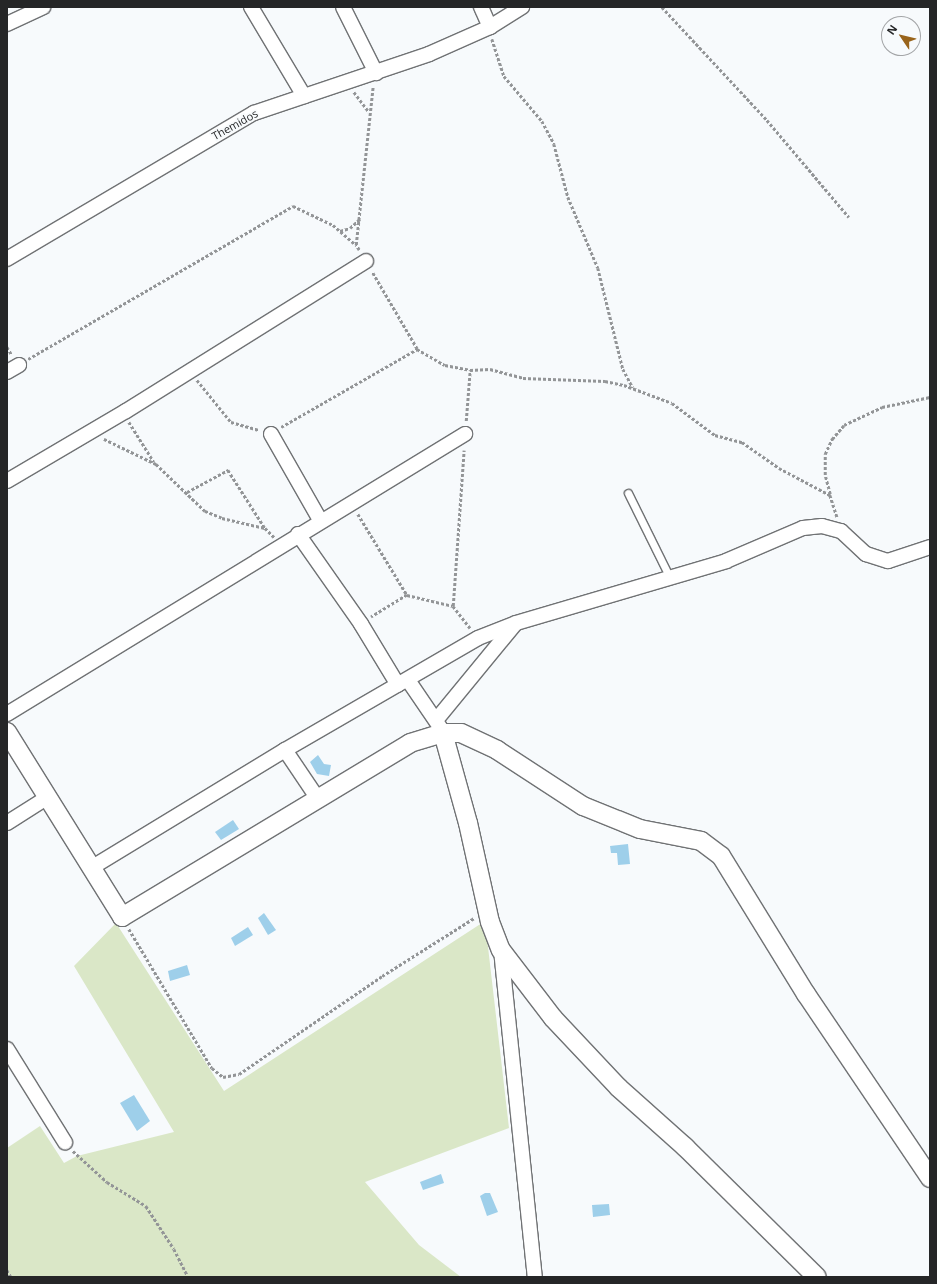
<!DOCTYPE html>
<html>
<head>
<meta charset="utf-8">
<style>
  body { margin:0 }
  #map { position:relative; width:937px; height:1284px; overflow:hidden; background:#f7fafc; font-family:"Open Sans",sans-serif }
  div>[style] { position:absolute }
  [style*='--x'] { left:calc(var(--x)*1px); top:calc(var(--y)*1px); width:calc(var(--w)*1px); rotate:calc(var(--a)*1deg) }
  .green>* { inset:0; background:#dae7c7 }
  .water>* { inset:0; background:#9ecfea }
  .path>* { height:2.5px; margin-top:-1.25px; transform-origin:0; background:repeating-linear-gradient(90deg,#939597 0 3px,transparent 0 5px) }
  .roads { filter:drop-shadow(1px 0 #707274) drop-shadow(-1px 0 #707274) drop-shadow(0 1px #707274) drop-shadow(0 -1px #707274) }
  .service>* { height:7px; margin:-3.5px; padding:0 3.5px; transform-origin:3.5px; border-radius:3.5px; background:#fff }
  .minor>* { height:14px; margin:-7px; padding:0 7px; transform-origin:7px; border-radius:7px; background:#fff }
  .tertiary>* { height:18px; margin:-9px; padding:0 9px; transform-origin:9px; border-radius:9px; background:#fff }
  span { translate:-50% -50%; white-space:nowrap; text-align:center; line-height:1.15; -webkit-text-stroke:3.5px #f7fafc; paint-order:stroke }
  .street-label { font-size:11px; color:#252627 }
  .frame { position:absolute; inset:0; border:8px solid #252627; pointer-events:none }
  .north { position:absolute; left:881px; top:16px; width:40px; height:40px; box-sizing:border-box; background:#f7fafc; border:1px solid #a3a5a7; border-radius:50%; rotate:305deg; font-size:11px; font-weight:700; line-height:16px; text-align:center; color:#252627 }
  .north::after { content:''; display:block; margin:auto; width:14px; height:18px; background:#99641b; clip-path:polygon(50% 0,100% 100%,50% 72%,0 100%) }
</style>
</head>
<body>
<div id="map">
  <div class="green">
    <div style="clip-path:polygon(485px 921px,509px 1128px,365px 1182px,419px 1245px,461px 1277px,7px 1277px,7px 1148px,40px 1126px,64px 1163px,77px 1156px,174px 1132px,74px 966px,116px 923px,224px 1091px)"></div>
  </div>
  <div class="water">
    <div style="clip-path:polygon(318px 755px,324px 764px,331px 765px,329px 776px,317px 774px,310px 762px)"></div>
    <div style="clip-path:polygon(233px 820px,239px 829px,221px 840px,215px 832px)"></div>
    <div style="clip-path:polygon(628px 844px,630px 864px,618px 865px,617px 853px,611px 853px,610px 846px)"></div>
    <div style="clip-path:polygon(264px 913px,276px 930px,268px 935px,258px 918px)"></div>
    <div style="clip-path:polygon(248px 927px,253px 935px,235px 946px,231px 938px)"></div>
    <div style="clip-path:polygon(187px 965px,190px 975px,170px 981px,168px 971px)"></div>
    <div style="clip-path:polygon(134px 1095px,150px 1121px,137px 1131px,120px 1103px)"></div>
    <div style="clip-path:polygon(441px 1174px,444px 1183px,423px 1190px,420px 1182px)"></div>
    <div style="clip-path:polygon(485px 1193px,490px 1193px,498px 1212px,487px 1216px,480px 1196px)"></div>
    <div style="clip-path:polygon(609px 1204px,610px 1215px,593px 1217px,592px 1205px)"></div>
  </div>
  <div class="path">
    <div style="--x:662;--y:7;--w:154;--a:47.1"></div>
    <div style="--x:767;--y:120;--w:127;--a:49.8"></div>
    <div style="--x:492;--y:39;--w:39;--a:72"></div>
    <div style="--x:504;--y:76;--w:59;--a:49.8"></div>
    <div style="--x:542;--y:121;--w:26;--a:62"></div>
    <div style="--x:554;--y:144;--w:55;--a:75.2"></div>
    <div style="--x:568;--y:197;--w:77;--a:67.1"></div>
    <div style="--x:598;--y:268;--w:104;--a:76.1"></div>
    <div style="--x:623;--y:369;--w:21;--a:62"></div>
    <div style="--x:354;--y:92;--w:25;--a:53"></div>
    <div style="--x:340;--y:231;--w:10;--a:-17"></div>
    <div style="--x:350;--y:228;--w:13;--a:-42"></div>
    <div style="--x:359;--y:250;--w:6;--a:-121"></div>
    <div style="--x:356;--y:245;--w:160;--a:-83.9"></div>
    <div style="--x:7;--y:347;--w:9;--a:58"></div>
    <div style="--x:417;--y:349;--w:32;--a:30"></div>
    <div style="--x:445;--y:365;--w:25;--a:11"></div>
    <div style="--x:470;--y:370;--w:20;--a:-3"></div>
    <div style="--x:490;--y:369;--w:34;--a:15"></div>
    <div style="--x:523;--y:378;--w:82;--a:2.1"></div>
    <div style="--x:605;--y:381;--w:19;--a:12"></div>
    <div style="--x:624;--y:385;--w:51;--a:20.6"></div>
    <div style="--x:672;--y:403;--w:54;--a:36.7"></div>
    <div style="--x:715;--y:435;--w:28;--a:15"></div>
    <div style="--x:742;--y:442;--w:45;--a:35.1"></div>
    <div style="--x:779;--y:468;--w:58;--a:27.9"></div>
    <div style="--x:830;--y:495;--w:23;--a:72"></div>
    <div style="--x:28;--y:359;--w:306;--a:-30"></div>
    <div style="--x:293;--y:206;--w:44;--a:25.4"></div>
    <div style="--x:333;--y:225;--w:30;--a:41"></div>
    <div style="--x:197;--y:380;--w:54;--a:51"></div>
    <div style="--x:231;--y:422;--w:29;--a:16"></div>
    <div style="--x:466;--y:421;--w:51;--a:-85.5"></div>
    <div style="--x:129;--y:422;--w:47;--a:58"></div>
    <div style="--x:281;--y:427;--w:157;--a:-29.8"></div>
    <div style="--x:417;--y:349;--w:89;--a:-120.3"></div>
    <div style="--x:104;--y:439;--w:58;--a:25.7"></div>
    <div style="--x:156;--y:464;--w:68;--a:43.8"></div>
    <div style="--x:205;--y:511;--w:18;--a:22"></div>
    <div style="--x:222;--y:518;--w:44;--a:13.1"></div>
    <div style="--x:265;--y:528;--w:13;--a:45"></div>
    <div style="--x:187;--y:492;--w:47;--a:-28.2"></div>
    <div style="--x:228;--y:470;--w:69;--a:57.5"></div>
    <div style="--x:830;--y:494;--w:20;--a:-105"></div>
    <div style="--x:825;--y:475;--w:21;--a:-90"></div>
    <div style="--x:825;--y:454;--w:17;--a:-65"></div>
    <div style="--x:832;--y:439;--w:18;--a:-49"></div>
    <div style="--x:844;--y:425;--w:42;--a:-25.3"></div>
    <div style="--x:882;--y:407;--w:49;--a:-11.8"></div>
    <div style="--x:358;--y:514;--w:95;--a:58.8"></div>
    <div style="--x:407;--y:595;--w:42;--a:148.6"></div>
    <div style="--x:407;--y:595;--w:47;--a:13.4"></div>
    <div style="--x:453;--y:606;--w:28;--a:52"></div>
    <div style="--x:453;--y:606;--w:156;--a:-86"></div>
    <div style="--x:129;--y:929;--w:162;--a:59.2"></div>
    <div style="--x:212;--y:1068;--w:14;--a:39"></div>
    <div style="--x:223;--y:1077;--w:16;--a:-11"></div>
    <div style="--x:239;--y:1074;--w:173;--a:-34.4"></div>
    <div style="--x:382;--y:976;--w:109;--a:-32.2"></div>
    <div style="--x:73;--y:1151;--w:46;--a:42.4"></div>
    <div style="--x:107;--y:1182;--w:46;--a:31.6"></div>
    <div style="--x:146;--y:1206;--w:51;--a:56.9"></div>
    <div style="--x:174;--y:1249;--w:31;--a:63"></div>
    <div style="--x:7;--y:1270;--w:8;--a:60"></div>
  </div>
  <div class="roads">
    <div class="service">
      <div style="--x:628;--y:493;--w:95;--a:63.7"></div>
    </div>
    <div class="minor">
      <div style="--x:251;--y:7;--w:104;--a:59.2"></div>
      <div style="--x:343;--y:7;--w:74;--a:63.4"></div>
      <div style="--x:481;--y:7;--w:22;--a:66"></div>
      <div style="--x:7;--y:24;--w:40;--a:-25"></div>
      <div style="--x:7;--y:259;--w:287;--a:-30.6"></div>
      <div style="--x:254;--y:113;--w:185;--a:-18.6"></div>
      <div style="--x:429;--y:54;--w:67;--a:-23.9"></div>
      <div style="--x:490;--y:27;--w:38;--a:-32"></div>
      <div style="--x:7;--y:372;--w:14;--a:-30"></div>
      <div style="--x:271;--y:434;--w:99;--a:60.3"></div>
      <div style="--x:7;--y:481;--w:138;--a:-30.5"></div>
      <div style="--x:126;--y:411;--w:283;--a:-32"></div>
      <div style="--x:298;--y:534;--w:110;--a:55"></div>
      <div style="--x:361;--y:624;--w:71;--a:58.8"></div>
      <div style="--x:408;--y:680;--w:57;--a:55.8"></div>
      <div style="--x:7;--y:714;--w:537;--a:-31.44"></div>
      <div style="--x:437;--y:719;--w:123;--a:-50.6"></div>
      <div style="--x:285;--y:750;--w:59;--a:56"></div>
      <div style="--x:7;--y:823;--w:45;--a:-32.3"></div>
      <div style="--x:91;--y:868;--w:227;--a:-31.3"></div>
      <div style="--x:285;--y:750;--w:223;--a:-30.1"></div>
      <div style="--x:478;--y:638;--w:41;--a:-21.5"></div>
      <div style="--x:516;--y:623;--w:219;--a:-16.4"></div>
      <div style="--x:726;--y:561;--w:84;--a:-23.2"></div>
      <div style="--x:803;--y:528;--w:19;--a:-6"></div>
      <div style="--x:822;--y:526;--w:20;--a:15"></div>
      <div style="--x:841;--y:531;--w:34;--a:43"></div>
      <div style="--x:866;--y:554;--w:23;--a:18"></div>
      <div style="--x:888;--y:561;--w:44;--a:-18.4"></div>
      <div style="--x:501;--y:950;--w:329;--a:84.1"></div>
      <div style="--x:7;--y:1049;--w:110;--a:58.1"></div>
    </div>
    <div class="tertiary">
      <div style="--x:7;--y:732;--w:218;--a:58.1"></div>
      <div style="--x:122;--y:917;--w:336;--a:-31.1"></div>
      <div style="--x:410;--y:743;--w:34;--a:-17"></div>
      <div style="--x:443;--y:733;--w:93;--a:74.5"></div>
      <div style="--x:468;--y:823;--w:101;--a:77.5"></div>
      <div style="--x:490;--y:922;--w:30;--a:69"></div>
      <div style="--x:501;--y:950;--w:86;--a:52.6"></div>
      <div style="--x:553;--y:1018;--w:96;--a:46.7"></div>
      <div style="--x:619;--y:1088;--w:89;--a:41.8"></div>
      <div style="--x:685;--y:1147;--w:185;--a:44.6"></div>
      <div style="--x:443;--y:733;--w:18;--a:0"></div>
      <div style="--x:461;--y:733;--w:40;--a:25"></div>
      <div style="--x:497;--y:750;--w:103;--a:33.1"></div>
      <div style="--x:583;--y:806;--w:61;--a:22"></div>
      <div style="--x:640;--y:829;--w:62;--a:11.1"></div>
      <div style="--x:701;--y:841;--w:25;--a:37"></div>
      <div style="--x:721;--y:856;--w:162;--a:58.4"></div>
      <div style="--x:806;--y:994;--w:222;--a:56"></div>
    </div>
  </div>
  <div class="street-label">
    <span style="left:235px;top:125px;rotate:-29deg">Themidos</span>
  </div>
  <div class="frame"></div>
  <div class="north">N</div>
</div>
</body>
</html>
